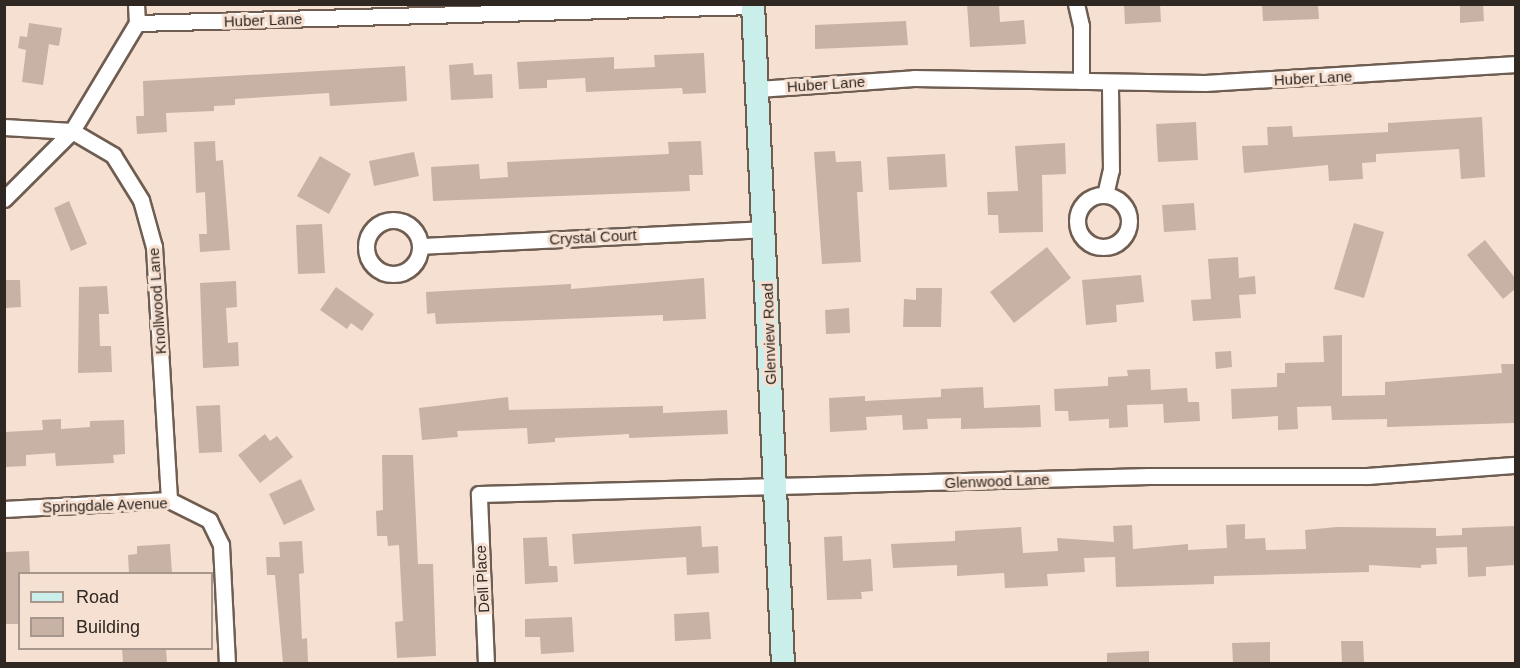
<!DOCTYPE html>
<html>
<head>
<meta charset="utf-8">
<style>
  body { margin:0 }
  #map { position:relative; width:1520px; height:668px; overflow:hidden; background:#f6e0d2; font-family:Helvetica,sans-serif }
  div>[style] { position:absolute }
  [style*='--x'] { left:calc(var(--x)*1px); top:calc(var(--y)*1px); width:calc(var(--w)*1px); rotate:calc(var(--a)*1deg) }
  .building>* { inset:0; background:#c7b2a5 }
  .roads { filter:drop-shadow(2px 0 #6f5d51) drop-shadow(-2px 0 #6f5d51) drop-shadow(0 2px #6f5d51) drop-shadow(0 -2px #6f5d51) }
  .minor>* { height:15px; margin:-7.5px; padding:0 7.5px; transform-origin:7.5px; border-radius:7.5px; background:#fff }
  .minor>.ring { margin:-7.5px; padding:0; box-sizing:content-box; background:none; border:15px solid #fff; border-radius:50% }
  .secondary>* { height:22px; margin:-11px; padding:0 11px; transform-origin:11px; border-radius:11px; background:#caefeb }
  span { translate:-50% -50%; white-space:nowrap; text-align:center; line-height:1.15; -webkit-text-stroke:6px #f6e0d2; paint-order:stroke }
  .street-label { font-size:15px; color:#2f2721 }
  .frame { position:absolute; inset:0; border:6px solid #2f2721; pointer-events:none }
  .legend { position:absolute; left:18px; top:572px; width:195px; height:78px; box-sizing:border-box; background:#f6e0d2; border:2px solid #a6968b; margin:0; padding:8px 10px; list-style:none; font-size:18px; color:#2f2721 }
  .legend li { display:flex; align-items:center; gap:12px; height:30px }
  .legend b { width:30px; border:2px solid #a6968b }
</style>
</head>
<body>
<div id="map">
  <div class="building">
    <div style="clip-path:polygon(967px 4px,999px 4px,1000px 22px,1024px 20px,1026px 44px,970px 47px)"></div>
    <div style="clip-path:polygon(1124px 4px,1160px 4px,1161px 22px,1125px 24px)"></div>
    <div style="clip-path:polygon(1262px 4px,1318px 4px,1319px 19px,1263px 21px)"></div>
    <div style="clip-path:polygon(1460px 4px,1483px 4px,1484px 21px,1460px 23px)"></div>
    <div style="clip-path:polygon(906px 21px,908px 45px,815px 49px,815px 25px)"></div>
    <div style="clip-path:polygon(29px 23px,62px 28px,59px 46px,49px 44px,43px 85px,22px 82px,26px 50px,18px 48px,20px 36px,27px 37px)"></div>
    <div style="clip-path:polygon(704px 53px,706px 93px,683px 94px,682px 88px,586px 92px,585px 78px,547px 80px,547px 88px,519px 89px,517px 62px,614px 57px,614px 69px,655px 67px,654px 55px)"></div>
    <div style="clip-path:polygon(473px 63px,474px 75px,492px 74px,493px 98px,451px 100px,449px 65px)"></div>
    <div style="clip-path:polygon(405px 66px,407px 101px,330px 106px,329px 93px,235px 99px,235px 105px,214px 106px,214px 111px,166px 113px,167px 132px,137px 134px,136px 116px,144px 116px,143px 81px)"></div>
    <div style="clip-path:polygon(1482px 117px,1485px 177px,1461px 179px,1459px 149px,1376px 154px,1376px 162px,1362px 163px,1363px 179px,1329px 181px,1328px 165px,1244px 173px,1242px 146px,1268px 145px,1267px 127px,1292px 126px,1293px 137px,1388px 132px,1388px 123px)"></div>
    <div style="clip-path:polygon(1196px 122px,1198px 160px,1158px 162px,1156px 124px)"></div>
    <div style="clip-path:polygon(215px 141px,216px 161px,223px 160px,230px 250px,200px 252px,199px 234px,207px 234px,205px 192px,196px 193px,194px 142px)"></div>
    <div style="clip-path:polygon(701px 141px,703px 175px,689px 175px,690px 191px,433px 201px,431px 167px,479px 164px,480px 179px,508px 177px,507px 162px,669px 154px,668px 142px)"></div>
    <div style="clip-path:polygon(1065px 143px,1066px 174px,1042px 175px,1043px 232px,999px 233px,998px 215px,988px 215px,987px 192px,1018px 191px,1015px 146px)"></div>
    <div style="clip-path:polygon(835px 151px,836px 162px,861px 161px,863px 192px,857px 192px,861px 262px,822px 264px,814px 152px)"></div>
    <div style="clip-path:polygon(414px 152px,419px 176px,374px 186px,369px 161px)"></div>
    <div style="clip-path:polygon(945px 154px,947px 187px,889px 190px,887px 157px)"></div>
    <div style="clip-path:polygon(320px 156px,351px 174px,329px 214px,297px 196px)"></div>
    <div style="clip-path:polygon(69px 201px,87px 244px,71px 251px,54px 208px)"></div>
    <div style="clip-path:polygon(1194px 203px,1196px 230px,1164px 232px,1162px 205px)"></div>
    <div style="clip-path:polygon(1354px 223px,1384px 232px,1364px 298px,1334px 289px)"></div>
    <div style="clip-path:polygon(322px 224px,325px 273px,298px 274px,296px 225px)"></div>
    <div style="clip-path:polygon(1485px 240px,1515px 278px,1515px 289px,1503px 299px,1467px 255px)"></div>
    <div style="clip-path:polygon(1047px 247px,1071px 278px,1014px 323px,990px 292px)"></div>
    <div style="clip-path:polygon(1238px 257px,1239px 278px,1255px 276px,1256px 294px,1239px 295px,1241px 318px,1193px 321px,1191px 300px,1211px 299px,1208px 259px)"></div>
    <div style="clip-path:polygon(1141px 275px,1144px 302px,1116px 305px,1117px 322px,1086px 325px,1082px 280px)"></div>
    <div style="clip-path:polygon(704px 278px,706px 319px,663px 321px,663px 315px,436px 324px,435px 313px,427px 314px,426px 292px,571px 284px,571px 289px)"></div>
    <div style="clip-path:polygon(4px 280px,20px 280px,21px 307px,4px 308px)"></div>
    <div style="clip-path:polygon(236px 281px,237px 307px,226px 308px,228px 343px,238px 342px,239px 366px,203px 368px,200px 283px)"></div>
    <div style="clip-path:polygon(107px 286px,109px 314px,99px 314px,100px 346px,111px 346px,112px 372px,78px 373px,79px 287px)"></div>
    <div style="clip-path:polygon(336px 287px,374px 314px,362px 331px,351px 323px,347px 329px,320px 310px)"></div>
    <div style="clip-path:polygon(916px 288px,942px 288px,941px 327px,903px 327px,904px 299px,916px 300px)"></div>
    <div style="clip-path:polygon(849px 308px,850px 333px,826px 334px,825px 310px)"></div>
    <div style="clip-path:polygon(1342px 335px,1342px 396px,1385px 395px,1385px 382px,1502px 373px,1501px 364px,1515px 364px,1515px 423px,1387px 427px,1387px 419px,1332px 420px,1331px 406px,1297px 407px,1298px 429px,1278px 430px,1278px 416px,1232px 419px,1231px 389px,1277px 387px,1277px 373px,1285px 373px,1285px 363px,1324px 362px,1323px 336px)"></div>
    <div style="clip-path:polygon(1231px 351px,1232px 367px,1216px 369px,1215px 352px)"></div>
    <div style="clip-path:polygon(1150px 369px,1151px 390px,1187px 388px,1188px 402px,1199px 402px,1200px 421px,1164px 423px,1163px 404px,1127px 405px,1128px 427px,1109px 428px,1109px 419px,1069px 421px,1068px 411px,1055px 411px,1054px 389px,1108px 386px,1108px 377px,1128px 376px,1127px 370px)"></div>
    <div style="clip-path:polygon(983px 387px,984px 408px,1040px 405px,1041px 427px,961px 429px,961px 418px,927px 419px,928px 429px,903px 430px,902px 415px,866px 417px,867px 430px,830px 432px,829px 398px,865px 396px,865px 401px,941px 397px,941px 389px)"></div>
    <div style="clip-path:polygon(508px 397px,509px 410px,663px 406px,663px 413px,727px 410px,728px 434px,629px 438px,629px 434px,555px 438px,555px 442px,528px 444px,527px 428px,457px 431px,458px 437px,422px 440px,419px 408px)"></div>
    <div style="clip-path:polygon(220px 405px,222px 452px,199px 453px,196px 406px)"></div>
    <div style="clip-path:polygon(61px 419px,61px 429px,90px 427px,90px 421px,124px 420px,125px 454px,113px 455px,114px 463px,56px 466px,55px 453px,26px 455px,26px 466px,4px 467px,4px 432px,43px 430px,42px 420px)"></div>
    <div style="clip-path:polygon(265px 434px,270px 441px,277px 436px,293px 457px,260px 483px,238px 455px)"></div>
    <div style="clip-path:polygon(382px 455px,413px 455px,418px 564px,433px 564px,436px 656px,397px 658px,395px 622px,403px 621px,399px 545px,388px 546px,387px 536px,377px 536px,376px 511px,383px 510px)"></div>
    <div style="clip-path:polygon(301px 479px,315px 510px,284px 525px,269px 494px)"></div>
    <div style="clip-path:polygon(1245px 524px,1245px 539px,1265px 538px,1266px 550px,1306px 549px,1305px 530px,1337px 527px,1436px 528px,1436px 536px,1462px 535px,1462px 528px,1515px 526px,1515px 565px,1486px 567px,1486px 576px,1468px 577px,1467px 547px,1436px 548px,1437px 564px,1421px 565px,1421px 568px,1369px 565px,1369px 572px,1214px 576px,1214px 584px,1116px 587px,1115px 557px,1084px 558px,1085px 572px,1047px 574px,1048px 586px,1005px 588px,1004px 573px,957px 576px,957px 565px,893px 568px,891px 544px,955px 541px,955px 531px,1021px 527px,1023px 553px,1058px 551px,1057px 538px,1114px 542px,1113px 526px,1132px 525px,1133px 549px,1188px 544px,1188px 550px,1227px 548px,1226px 525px)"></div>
    <div style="clip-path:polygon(701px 526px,702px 547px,718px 546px,719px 573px,687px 575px,686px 557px,574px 564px,572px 534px)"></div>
    <div style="clip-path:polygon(842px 536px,843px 561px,871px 559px,873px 591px,861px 592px,862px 599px,827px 600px,824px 537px)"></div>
    <div style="clip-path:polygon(547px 537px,549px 566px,557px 566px,558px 582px,525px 584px,523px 538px)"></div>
    <div style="clip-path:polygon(302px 541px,304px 573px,299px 574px,302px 639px,307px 638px,308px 663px,283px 663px,275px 575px,267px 575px,266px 557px,280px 557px,279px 542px)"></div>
    <div style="clip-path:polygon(170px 544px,172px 573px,129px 573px,128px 555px,137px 554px,137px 546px)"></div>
    <div style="clip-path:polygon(29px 551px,30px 573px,20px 573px,20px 624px,4px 624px,6px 552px)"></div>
    <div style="clip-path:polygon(709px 612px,711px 639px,675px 641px,674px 614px)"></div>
    <div style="clip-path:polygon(572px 617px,574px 652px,541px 654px,540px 637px,525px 637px,525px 619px)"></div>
    <div style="clip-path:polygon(1341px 641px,1363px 641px,1364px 662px,1342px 663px)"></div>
    <div style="clip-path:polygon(1270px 642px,1270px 663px,1233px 663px,1232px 643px)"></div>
    <div style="clip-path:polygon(122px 648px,166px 648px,167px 663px,123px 663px)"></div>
    <div style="clip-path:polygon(1149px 651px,1149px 663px,1107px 663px,1107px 653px)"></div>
  </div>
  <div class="roads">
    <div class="minor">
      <div style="--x:136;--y:4;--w:19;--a:87"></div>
      <div style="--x:1076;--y:4;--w:23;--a:77"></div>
      <div style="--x:1081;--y:26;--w:55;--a:90"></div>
      <div style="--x:758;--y:89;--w:156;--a:-4"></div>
      <div style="--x:914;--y:78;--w:291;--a:1"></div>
      <div style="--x:1205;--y:83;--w:312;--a:-3.5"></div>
      <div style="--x:4;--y:127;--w:68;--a:3.4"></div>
      <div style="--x:72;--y:131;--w:48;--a:30.3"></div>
      <div style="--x:113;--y:155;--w:53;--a:58.1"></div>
      <div style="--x:141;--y:200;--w:49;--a:74.5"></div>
      <div style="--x:154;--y:247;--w:253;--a:86.6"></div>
      <div class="ring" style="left:1077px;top:195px;width:37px;height:37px"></div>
      <div style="--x:1105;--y:195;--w:26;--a:-77"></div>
      <div style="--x:1111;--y:170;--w:88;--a:-90.7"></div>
      <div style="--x:4;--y:199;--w:96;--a:-45"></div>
      <div style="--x:72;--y:131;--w:126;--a:-59"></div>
      <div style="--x:137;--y:23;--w:616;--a:-1.58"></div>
      <div class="ring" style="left:366px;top:220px;width:39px;height:39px"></div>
      <div style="--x:420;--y:246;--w:345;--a:-2.8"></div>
      <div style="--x:4;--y:509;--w:165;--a:-3.1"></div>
      <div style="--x:169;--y:500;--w:45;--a:26.6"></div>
      <div style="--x:209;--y:520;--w:28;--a:64"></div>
      <div style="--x:221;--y:545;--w:119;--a:87.1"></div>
      <div style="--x:486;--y:664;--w:170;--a:-92.4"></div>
      <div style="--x:479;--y:494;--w:670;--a:-1.54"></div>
      <div style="--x:1149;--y:476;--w:219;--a:0"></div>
      <div style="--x:1368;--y:476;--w:148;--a:-4.3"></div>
    </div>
    <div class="secondary">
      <div style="--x:753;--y:4;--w:661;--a:87.4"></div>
    </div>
  </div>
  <div class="street-label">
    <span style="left:263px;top:20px;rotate:-2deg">Huber Lane</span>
    <span style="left:1313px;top:78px;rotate:-3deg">Huber Lane</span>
    <span style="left:826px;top:84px;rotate:-4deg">Huber Lane</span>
    <span style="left:593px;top:237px;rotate:-3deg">Crystal Court</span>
    <span style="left:157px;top:301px;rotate:-94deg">Knollwood Lane</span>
    <span style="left:769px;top:334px;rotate:-92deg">Glenview Road</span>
    <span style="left:997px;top:481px;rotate:-2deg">Glenwood Lane</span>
    <span style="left:105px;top:505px;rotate:-2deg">Springdale Avenue</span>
    <span style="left:482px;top:579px;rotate:-93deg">Dell Place</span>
  </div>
  <div class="frame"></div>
  <ul class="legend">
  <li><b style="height:8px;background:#caefeb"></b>Road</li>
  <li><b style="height:16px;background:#c7b2a5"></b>Building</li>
  </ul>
</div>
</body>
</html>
